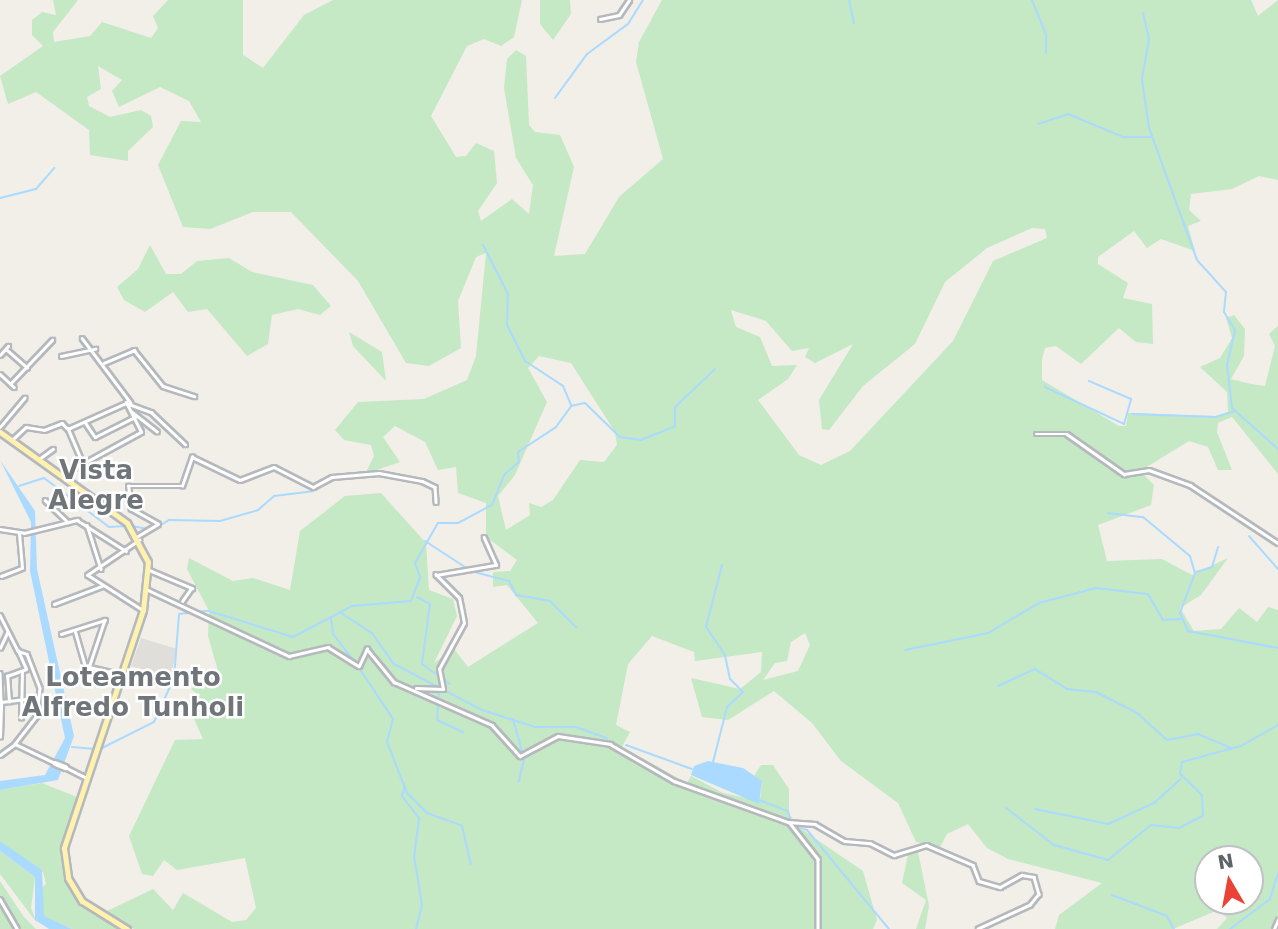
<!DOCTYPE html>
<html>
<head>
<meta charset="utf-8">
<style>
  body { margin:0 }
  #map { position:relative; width:1278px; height:929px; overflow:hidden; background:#f1efe8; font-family:"DejaVu Sans",sans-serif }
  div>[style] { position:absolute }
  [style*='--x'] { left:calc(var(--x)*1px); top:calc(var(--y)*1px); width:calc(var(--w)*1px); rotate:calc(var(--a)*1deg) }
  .industrial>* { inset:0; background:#e0deda }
  .green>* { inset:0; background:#c5e8c5 }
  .water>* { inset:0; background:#aadaff }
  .stream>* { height:2px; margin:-1px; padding:0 1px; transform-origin:1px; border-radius:1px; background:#aadaff }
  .roads { filter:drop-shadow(2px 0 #b5b8bc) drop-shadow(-2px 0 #b5b8bc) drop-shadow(0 2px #b5b8bc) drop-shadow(0 -2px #b5b8bc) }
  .street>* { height:2.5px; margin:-1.25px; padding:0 1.25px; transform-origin:1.25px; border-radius:1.25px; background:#fff }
  .secondary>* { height:4.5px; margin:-2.25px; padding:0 2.25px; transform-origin:2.25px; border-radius:2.25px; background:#fff }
  .primary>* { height:5px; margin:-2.5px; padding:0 2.5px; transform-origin:2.5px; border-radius:2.5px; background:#fff2af }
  span { translate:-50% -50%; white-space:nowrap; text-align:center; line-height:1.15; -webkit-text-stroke:5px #fff; paint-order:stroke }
  .district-label { font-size:26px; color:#70757a; font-weight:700 }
  .north { position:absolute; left:1194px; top:845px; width:70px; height:70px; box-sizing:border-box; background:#fff; border:2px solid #bfc1c3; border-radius:50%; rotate:350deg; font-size:19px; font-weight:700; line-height:28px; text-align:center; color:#5f6368 }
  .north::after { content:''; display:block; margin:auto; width:24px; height:32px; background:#ea4335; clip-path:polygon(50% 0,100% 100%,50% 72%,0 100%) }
</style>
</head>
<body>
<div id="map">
  <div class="industrial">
    <div style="clip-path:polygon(141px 638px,177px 649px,170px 679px,131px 666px)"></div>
  </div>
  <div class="green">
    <div style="clip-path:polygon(evenodd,53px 0,78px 0,53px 32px,54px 42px,90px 36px,102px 22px,151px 38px,158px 28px,153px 16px,168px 0,243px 0,243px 55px,263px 68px,304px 15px,333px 0,522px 0,514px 37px,501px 46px,484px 39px,467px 46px,431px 116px,456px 157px,466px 156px,476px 143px,494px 151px,497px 183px,478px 211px,481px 221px,512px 199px,529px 214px,533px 185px,516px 158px,504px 88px,507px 59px,516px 50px,526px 56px,529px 125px,535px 132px,560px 135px,574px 167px,554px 256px,585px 254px,619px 197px,663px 159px,636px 62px,639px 42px,662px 0,1251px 0,1258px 16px,1278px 0,1278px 180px,1259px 176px,1232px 189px,1191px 194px,1189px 210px,1201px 221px,1188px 226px,1195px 251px,1161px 239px,1147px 248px,1134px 231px,1098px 257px,1098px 264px,1128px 283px,1123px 298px,1152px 304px,1153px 344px,1136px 342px,1119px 328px,1081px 364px,1056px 346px,1045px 348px,1042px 359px,1042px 380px,1119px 426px,1126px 426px,1128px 413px,1215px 416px,1228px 412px,1227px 392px,1200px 367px,1220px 358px,1232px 338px,1226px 318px,1234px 315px,1245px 329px,1244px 356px,1231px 379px,1251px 384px,1265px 386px,1275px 346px,1269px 334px,1278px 326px,1278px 474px,1232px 417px,1218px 423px,1217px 432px,1232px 470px,1218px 470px,1208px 447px,1189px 441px,1140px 471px,1154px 485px,1151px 505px,1098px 525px,1107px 561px,1162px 559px,1192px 575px,1228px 558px,1201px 595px,1180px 608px,1194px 631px,1221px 629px,1239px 608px,1257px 622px,1268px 607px,1278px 610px,1278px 915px,1271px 929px,1217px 929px,1227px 918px,1218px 910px,1173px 929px,1055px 929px,1059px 915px,1102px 883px,1008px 859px,987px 848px,968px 824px,947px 834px,940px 847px,916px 842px,898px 803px,841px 761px,812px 723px,774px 691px,728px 720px,702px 717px,691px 678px,740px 689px,761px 672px,762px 652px,695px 661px,694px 652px,652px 636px,628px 664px,616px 725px,630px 732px,622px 747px,687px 783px,691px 776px,723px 793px,760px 801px,762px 781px,754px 776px,761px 765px,773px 765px,789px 789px,789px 813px,797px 826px,863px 871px,877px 920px,873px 929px,134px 929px,103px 913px,153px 889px,173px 910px,183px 893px,232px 922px,246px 920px,256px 908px,245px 858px,177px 870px,164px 860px,153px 876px,142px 874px,129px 836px,175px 740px,203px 739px,194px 719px,199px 696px,191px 689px,218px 671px,208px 636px,209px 611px,187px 569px,189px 558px,233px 581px,253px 578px,290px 590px,300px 531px,345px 496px,381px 493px,426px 543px,429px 590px,453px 599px,457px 616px,434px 663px,454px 649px,468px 667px,538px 623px,507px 585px,493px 587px,493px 572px,510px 571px,517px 560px,486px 537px,486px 503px,458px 493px,456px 467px,438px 470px,425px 442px,395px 426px,383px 437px,400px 462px,365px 474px,374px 456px,371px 445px,344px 440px,335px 430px,358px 402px,424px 399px,467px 380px,476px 356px,486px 253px,476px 257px,458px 301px,461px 348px,429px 366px,406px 363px,358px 281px,291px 212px,253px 212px,210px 229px,183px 227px,158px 165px,181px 121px,201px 122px,189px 101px,160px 87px,119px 107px,112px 91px,122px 80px,98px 66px,101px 89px,87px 97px,89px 106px,110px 117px,141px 110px,151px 116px,153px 127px,128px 151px,128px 161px,90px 155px,89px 130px,36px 92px,8px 104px,0 76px,43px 46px,32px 35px,32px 20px,42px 12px,56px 15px,53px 0,1032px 228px,1045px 229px,1047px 238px,993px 261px,953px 341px,850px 451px,821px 465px,799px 455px,758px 400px,788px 379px,797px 365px,772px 366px,760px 337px,736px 327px,731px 310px,766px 321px,792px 351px,809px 348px,805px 357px,815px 363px,853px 344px,819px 400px,822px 429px,829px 430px,863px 386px,915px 344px,945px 282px,987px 248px,1032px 228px,53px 0,539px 356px,571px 363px,615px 432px,617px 445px,604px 462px,580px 460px,553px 500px,541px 507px,529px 503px,530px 515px,506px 530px,498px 496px,515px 475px,547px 402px,528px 368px,539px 356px,53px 0,805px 633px,810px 645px,798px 671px,763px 680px,775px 663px,787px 661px,791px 642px,805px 633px,53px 0,1208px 859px,1250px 859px,1250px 901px,1208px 901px,1208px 859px)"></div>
    <div style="clip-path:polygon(540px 0,570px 0,571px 14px,553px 40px,540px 24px)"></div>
    <div style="clip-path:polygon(150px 245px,166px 274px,181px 274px,197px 261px,229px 258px,252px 272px,313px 285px,331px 306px,320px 315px,298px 309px,272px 315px,268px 344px,247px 356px,207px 309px,188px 312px,173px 292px,145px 312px,124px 300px,117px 287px,138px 269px)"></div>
    <div style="clip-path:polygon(349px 332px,382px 352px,386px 381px,353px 346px)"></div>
    <div style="clip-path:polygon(42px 783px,77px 797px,62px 849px,71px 889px,95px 914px,123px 929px,72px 929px,44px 917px,38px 891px,46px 884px,43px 872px,0 841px,0 790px)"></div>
    <div style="clip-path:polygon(0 851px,35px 877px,31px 908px,37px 923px,0 874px)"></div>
    <div style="clip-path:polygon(918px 852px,929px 906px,925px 929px,916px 929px,926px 900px,902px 883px,908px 855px)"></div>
    <div style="clip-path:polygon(0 881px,24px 917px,36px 929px,0 929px)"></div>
  </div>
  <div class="water">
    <div style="clip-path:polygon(0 460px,35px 511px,37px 569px,74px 736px,58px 780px,0 790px,0 781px,45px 775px,65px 738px,30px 571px,31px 522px)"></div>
    <div style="clip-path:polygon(708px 761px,743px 768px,762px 781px,759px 804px,691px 775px,694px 766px)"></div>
    <div style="clip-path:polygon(0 841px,42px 870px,44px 916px,72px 929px,49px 929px,35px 920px,35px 877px,0 851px)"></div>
  </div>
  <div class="stream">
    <div style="--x:849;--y:0;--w:24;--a:78"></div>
    <div style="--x:1032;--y:0;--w:38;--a:68"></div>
    <div style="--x:1046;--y:35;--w:18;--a:90"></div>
    <div style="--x:1143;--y:13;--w:27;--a:77"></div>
    <div style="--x:1149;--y:39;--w:41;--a:99.9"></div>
    <div style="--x:1142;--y:79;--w:49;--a:81.9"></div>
    <div style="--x:1149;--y:128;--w:140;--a:70"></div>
    <div style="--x:1197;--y:260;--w:43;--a:47.8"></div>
    <div style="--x:1226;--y:292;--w:20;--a:96"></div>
    <div style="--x:1224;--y:312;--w:21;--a:59"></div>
    <div style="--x:1235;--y:330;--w:35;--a:103"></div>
    <div style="--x:1227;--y:364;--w:44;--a:83.5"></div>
    <div style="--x:1232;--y:408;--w:62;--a:41.7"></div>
    <div style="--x:555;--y:98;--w:54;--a:-54"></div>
    <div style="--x:587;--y:54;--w:51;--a:-36.2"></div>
    <div style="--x:628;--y:24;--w:28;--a:-58"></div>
    <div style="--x:1038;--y:124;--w:32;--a:-18"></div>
    <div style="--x:1068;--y:114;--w:60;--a:22.7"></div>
    <div style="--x:1123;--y:137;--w:28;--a:0"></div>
    <div style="--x:0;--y:198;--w:37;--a:-14"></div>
    <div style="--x:36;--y:189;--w:28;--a:-49"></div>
    <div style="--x:483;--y:245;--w:55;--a:63"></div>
    <div style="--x:508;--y:294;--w:31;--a:92"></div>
    <div style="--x:507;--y:325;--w:40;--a:63.4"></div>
    <div style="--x:525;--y:361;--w:45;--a:33.3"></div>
    <div style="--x:563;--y:386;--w:21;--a:67"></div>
    <div style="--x:1045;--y:387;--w:87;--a:25.1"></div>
    <div style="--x:1124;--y:424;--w:26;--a:-74"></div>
    <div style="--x:1131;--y:399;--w:46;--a:-156.8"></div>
    <div style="--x:1132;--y:414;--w:84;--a:2"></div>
    <div style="--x:1216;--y:417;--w:19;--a:-18"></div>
    <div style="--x:19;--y:486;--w:26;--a:-18"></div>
    <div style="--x:44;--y:478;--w:81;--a:37"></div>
    <div style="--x:109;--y:527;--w:18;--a:-3"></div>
    <div style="--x:1108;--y:513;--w:35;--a:7"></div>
    <div style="--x:1143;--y:517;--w:61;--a:39.7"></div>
    <div style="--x:1190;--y:556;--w:18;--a:74"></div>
    <div style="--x:1195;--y:573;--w:43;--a:110.6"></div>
    <div style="--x:1180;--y:613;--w:20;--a:66"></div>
    <div style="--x:1188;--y:631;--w:92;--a:10.7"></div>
    <div style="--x:132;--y:526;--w:21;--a:11"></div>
    <div style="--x:153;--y:530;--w:19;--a:-32"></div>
    <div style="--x:169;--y:520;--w:51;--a:1.1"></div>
    <div style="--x:220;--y:521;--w:40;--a:-16"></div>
    <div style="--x:258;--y:510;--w:21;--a:-41"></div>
    <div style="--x:274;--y:496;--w:39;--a:-7"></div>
    <div style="--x:1249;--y:536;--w:44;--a:48.7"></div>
    <div style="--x:425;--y:541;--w:55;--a:33.1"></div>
    <div style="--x:471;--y:571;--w:39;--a:15"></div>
    <div style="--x:509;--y:581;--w:16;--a:63"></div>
    <div style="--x:516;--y:595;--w:35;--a:10"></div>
    <div style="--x:550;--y:601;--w:37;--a:45"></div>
    <div style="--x:1196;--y:572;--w:17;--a:-17"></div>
    <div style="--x:1212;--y:567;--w:21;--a:-73"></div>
    <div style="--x:417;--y:597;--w:15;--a:28"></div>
    <div style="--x:430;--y:604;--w:61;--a:97.6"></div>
    <div style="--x:422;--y:664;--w:34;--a:36"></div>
    <div style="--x:341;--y:613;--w:37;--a:33"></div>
    <div style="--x:372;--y:633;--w:38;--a:55"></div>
    <div style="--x:394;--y:664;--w:99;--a:27.6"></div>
    <div style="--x:482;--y:710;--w:56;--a:17.8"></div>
    <div style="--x:535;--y:727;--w:41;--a:0"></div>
    <div style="--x:576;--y:727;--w:33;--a:20"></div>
    <div style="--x:331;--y:619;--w:15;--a:82"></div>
    <div style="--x:333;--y:634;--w:34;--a:52"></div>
    <div style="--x:905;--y:650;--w:85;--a:-11.6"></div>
    <div style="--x:988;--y:633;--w:59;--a:-30.5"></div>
    <div style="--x:1039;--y:603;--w:59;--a:-14.7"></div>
    <div style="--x:1096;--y:588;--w:52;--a:6.6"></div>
    <div style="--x:1148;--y:594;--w:30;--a:60"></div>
    <div style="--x:1163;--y:620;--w:18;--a:-3"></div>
    <div style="--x:357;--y:665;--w:65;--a:56.3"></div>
    <div style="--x:393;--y:719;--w:24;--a:105"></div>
    <div style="--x:387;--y:742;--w:55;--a:68.6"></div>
    <div style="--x:407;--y:793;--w:28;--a:45"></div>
    <div style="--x:427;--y:813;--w:37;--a:20"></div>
    <div style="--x:462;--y:826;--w:39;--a:77"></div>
    <div style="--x:439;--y:685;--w:35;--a:93"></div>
    <div style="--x:437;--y:720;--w:29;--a:25"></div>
    <div style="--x:998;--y:686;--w:41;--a:-24.7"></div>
    <div style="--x:1035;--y:669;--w:38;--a:32"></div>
    <div style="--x:1067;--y:689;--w:29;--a:6"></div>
    <div style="--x:1096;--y:692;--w:46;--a:27.1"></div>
    <div style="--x:1137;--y:713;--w:40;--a:42"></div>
    <div style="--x:1167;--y:740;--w:32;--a:-11"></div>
    <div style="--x:1198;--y:734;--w:36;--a:23"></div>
    <div style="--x:513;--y:719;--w:41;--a:74.6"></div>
    <div style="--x:524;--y:759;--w:23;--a:103"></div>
    <div style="--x:626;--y:745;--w:70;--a:20"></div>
    <div style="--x:72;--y:747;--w:23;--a:5"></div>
    <div style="--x:100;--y:749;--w:60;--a:-26.6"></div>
    <div style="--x:154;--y:722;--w:48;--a:-65.6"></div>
    <div style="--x:174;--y:678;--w:64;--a:-85.5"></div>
    <div style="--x:179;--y:614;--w:30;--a:-6"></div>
    <div style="--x:209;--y:611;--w:88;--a:17.2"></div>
    <div style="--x:293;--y:637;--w:67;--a:-27.7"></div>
    <div style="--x:352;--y:606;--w:59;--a:-4.8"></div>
    <div style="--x:411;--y:601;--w:26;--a:-69"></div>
    <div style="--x:420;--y:577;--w:15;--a:-110"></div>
    <div style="--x:415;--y:563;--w:46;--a:-60.1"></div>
    <div style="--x:438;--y:523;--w:20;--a:0"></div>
    <div style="--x:458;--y:523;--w:38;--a:-28"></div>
    <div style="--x:492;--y:505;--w:32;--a:-68"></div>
    <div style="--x:504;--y:475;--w:20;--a:-41"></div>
    <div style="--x:519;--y:462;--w:10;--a:-96"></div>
    <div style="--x:518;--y:452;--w:45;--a:-33.3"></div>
    <div style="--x:556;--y:427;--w:26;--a:-54"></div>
    <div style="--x:571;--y:406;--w:14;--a:-12"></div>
    <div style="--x:585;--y:403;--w:49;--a:44.2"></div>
    <div style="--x:620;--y:437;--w:21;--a:8"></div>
    <div style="--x:641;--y:440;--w:37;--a:-22"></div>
    <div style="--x:675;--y:426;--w:19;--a:-90"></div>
    <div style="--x:675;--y:407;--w:55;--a:-43.5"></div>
    <div style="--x:713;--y:762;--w:57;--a:-75.7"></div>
    <div style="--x:727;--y:707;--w:22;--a:-43"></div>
    <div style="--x:743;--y:692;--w:18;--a:-135"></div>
    <div style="--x:730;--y:679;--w:25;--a:-102"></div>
    <div style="--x:725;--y:655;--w:34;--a:-124"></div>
    <div style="--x:706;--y:627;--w:64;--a:-75.5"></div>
    <div style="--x:405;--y:786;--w:10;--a:107"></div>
    <div style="--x:402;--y:796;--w:28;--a:52"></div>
    <div style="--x:419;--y:818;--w:38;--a:97"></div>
    <div style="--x:414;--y:856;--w:50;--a:80.7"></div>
    <div style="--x:422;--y:905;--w:25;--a:104"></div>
    <div style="--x:759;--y:800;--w:31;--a:21"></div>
    <div style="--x:788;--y:811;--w:13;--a:77"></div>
    <div style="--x:791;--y:824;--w:17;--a:21"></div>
    <div style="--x:807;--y:830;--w:129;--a:50.4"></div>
    <div style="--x:1006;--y:808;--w:61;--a:37.6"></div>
    <div style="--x:1054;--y:845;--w:56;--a:15.5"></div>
    <div style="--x:1108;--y:860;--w:55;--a:-39.1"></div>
    <div style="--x:1151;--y:825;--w:28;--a:6"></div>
    <div style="--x:1179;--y:828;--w:27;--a:-27"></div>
    <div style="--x:1203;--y:816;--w:21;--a:-93"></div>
    <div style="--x:1202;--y:795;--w:30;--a:-136"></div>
    <div style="--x:1180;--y:774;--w:12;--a:-81"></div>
    <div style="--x:1182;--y:762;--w:61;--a:-15.2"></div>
    <div style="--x:1241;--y:746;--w:43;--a:-29.6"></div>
    <div style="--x:1035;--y:809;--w:75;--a:11.6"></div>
    <div style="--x:1108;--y:824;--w:51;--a:-24.5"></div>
    <div style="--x:1154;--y:803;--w:36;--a:-42"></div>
    <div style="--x:1112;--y:895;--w:59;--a:20.9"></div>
    <div style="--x:1167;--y:916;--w:15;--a:62"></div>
    <div style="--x:1230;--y:929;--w:50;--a:-36.9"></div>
    <div style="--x:1270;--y:899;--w:27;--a:-73"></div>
  </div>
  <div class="roads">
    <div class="street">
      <div style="--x:600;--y:19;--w:19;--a:-12"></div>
      <div style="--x:619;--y:15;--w:18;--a:-56"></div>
      <div style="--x:82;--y:338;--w:81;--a:53"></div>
      <div style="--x:6;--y:349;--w:28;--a:41"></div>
      <div style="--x:0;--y:355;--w:12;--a:-48"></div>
      <div style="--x:61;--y:356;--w:35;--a:-12"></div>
      <div style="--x:104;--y:363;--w:33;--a:-23"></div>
      <div style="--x:134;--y:350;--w:46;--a:51.1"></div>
      <div style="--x:163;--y:386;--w:33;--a:18"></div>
      <div style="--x:0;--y:374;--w:19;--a:43"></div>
      <div style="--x:10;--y:384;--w:61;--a:-46.3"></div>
      <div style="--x:131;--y:411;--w:33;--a:38"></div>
      <div style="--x:85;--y:422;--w:18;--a:56"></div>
      <div style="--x:95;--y:437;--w:45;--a:-26.6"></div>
      <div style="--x:0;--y:427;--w:38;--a:-50"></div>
      <div style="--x:1036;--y:434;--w:31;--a:0"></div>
      <div style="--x:1067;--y:434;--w:70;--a:35.1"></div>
      <div style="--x:1124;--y:474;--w:25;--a:-9"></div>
      <div style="--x:1149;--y:470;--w:44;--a:20.1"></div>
      <div style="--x:1190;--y:485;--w:105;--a:33.4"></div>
      <div style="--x:12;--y:440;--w:19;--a:-43"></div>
      <div style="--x:26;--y:427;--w:18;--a:9"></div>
      <div style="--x:44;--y:430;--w:19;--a:-21"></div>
      <div style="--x:62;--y:423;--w:8;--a:45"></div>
      <div style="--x:39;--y:459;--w:17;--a:-36"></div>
      <div style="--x:81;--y:460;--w:34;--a:-113"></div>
      <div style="--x:68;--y:429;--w:64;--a:-24.1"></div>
      <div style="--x:126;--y:403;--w:27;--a:20"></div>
      <div style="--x:151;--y:412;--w:47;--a:43.3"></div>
      <div style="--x:62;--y:475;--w:90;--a:-28.6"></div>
      <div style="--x:141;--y:432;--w:33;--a:-117"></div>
      <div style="--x:45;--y:500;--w:32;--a:44"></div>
      <div style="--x:87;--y:525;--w:46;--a:72.3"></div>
      <div style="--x:0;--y:529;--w:24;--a:9"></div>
      <div style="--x:24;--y:533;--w:55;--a:-13.8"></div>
      <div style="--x:77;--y:520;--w:58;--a:32.3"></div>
      <div style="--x:138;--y:536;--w:23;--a:-31"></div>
      <div style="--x:158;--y:524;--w:31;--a:-151"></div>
      <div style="--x:131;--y:509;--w:23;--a:-97"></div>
      <div style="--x:128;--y:486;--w:54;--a:0"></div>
      <div style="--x:182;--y:486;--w:31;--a:-71"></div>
      <div style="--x:192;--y:457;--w:53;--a:25.6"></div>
      <div style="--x:240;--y:480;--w:36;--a:-21"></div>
      <div style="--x:274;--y:467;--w:44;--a:27.1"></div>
      <div style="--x:313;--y:487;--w:21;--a:-28"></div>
      <div style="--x:332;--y:477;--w:47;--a:-4.9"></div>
      <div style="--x:379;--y:473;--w:44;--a:10.5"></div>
      <div style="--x:422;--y:481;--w:14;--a:25"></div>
      <div style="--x:435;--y:487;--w:15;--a:86"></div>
      <div style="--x:140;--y:540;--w:63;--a:146.1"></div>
      <div style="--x:88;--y:575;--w:65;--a:32.5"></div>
      <div style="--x:149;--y:570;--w:47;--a:22.7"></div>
      <div style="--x:192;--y:588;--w:16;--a:125"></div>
      <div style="--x:1;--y:576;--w:22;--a:-21"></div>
      <div style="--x:22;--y:568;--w:35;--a:-95"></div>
      <div style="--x:148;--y:590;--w:156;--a:25.1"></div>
      <div style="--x:289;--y:656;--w:40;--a:-13"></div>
      <div style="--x:328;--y:647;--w:36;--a:32"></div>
      <div style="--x:359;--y:666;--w:19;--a:-65"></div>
      <div style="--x:367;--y:649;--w:43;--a:50.7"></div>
      <div style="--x:394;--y:682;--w:107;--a:23.7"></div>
      <div style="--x:492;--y:725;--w:42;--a:47.9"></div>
      <div style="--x:520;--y:756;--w:43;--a:-27.8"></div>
      <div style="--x:558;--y:736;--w:53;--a:8.7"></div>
      <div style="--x:610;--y:744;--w:74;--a:30"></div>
      <div style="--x:674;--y:781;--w:121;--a:19.8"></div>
      <div style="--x:788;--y:822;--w:27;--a:4"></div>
      <div style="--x:815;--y:824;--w:34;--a:30"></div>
      <div style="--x:845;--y:841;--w:25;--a:5"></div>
      <div style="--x:870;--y:843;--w:27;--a:27"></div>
      <div style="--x:894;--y:855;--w:34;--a:-17"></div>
      <div style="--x:926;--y:845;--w:51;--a:23.1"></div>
      <div style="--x:973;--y:865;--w:17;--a:69"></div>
      <div style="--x:979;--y:881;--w:22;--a:16"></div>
      <div style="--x:1000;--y:887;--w:25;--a:-29"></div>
      <div style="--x:1022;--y:875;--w:12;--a:9"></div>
      <div style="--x:1034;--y:877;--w:18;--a:74"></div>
      <div style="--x:1039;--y:894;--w:14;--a:129"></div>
      <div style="--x:1030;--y:905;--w:57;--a:155.2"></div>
      <div style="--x:54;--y:604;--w:51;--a:-20.6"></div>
      <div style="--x:0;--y:615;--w:40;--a:63.4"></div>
      <div style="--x:18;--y:651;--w:9;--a:18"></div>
      <div style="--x:27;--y:654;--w:36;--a:69"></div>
      <div style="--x:40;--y:688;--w:28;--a:96"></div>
      <div style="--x:37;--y:716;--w:36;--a:128"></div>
      <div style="--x:15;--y:744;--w:44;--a:25.4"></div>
      <div style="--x:75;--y:630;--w:37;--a:74"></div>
      <div style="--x:85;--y:666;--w:36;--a:13"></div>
      <div style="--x:61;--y:634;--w:46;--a:-17.7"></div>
      <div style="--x:105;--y:620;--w:51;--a:108.4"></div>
      <div style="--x:0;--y:648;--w:17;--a:-65"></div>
      <div style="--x:0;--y:673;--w:29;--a:88"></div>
      <div style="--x:1;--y:702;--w:24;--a:-7"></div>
      <div style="--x:416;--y:688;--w:27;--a:2"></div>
      <div style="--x:443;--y:689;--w:20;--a:-101"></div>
      <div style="--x:439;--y:669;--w:52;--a:-61.5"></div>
      <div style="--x:464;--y:623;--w:25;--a:-101"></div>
      <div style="--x:459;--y:598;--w:33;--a:-135"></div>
      <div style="--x:436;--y:575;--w:61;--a:-9.5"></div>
      <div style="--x:496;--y:565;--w:30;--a:-114"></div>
      <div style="--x:9;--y:702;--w:26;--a:-94"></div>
      <div style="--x:7;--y:676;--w:20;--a:-20"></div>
      <div style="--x:26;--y:669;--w:20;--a:-114"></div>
      <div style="--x:21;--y:718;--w:46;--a:-88.8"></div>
      <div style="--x:0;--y:737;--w:35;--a:-88"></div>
      <div style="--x:0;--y:755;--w:19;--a:-36"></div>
      <div style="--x:65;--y:767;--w:22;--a:27"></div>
      <div style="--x:789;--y:822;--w:47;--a:51.9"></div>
      <div style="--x:818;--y:859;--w:70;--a:90"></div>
      <div style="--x:0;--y:899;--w:34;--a:60"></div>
      <div style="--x:1274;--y:929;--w:10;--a:-66"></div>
    </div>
    <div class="secondary">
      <div style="--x:55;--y:763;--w:11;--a:22"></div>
    </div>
    <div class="primary">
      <div style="--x:0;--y:432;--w:156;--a:35.6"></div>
      <div style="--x:127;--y:523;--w:44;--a:61.7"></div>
      <div style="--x:148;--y:562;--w:48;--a:95.9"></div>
      <div style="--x:143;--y:610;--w:251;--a:108.4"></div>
      <div style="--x:64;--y:848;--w:30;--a:82"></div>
      <div style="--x:68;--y:878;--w:27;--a:59"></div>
      <div style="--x:82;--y:901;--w:53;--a:31.9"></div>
    </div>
  </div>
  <div class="district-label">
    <span style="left:96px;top:486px">Vista<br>Alegre</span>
    <span style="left:133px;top:693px">Loteamento<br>Alfredo Tunholi</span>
  </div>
  <div class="north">N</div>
</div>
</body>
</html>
